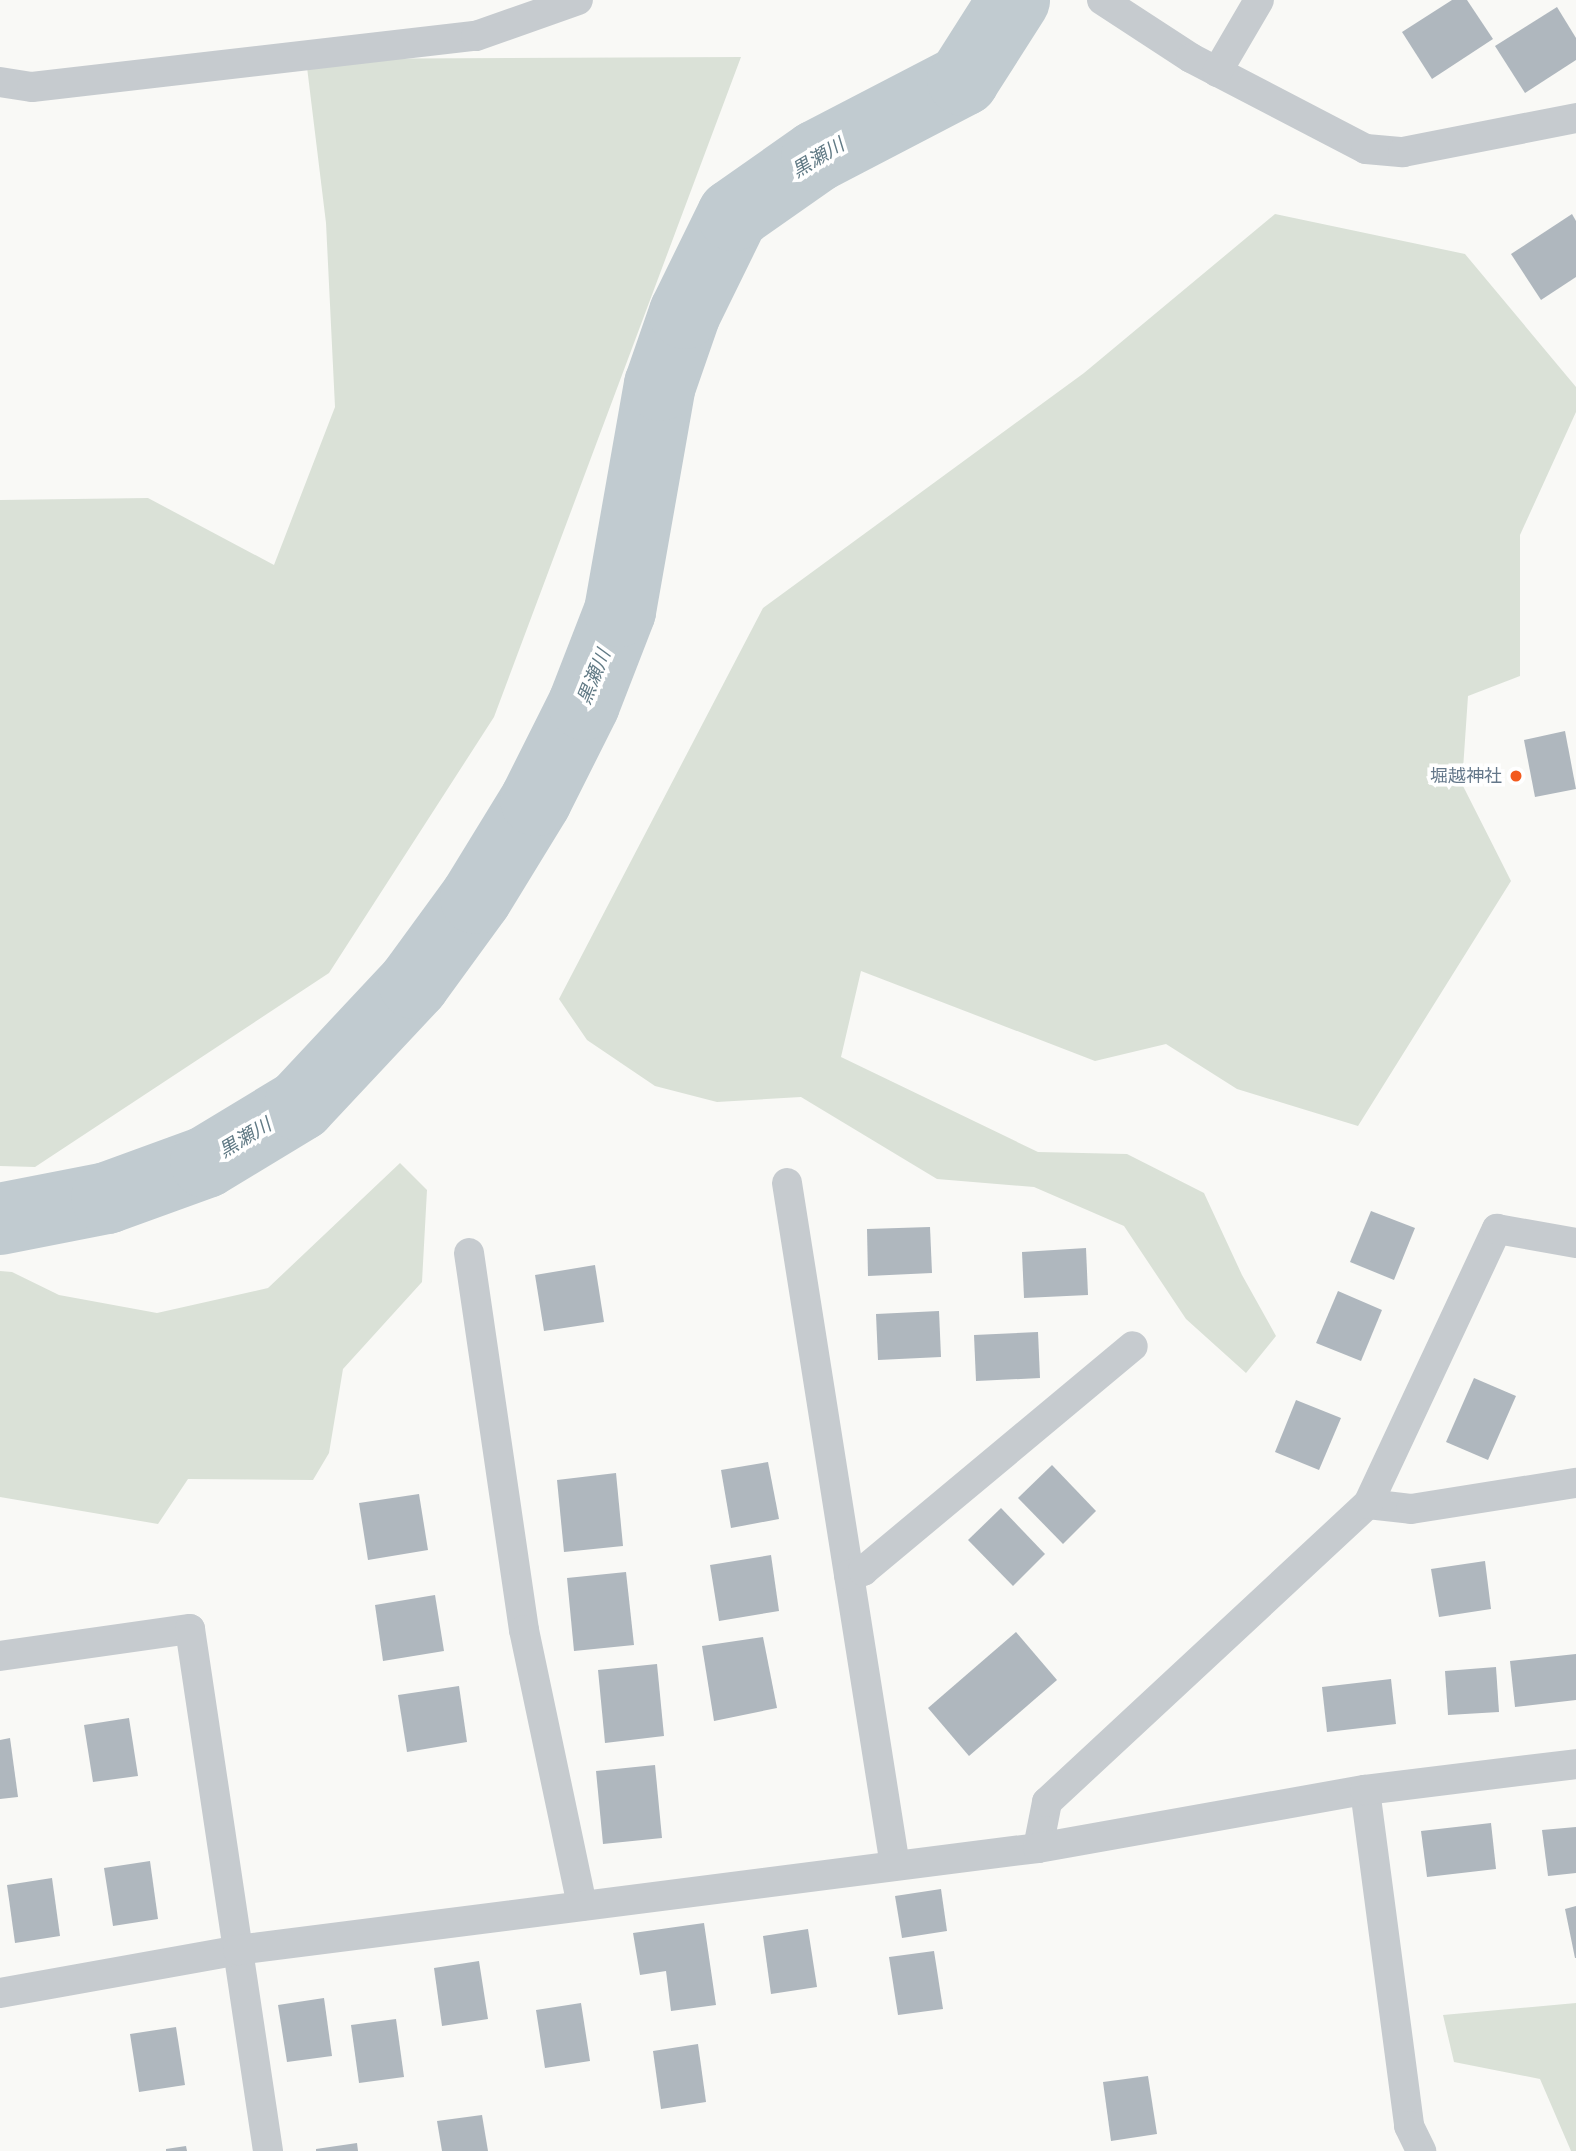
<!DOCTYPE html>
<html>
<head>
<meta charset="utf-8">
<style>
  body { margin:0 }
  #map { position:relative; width:1576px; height:2151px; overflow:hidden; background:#f9f9f6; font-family:"Roboto Condensed","Noto Sans JP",sans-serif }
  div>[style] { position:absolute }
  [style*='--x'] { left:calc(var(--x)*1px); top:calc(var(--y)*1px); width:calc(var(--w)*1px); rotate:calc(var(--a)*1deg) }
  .green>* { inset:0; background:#dae1d7 }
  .river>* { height:72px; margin:-36px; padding:0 36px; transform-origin:36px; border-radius:36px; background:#c1cbd0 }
  .building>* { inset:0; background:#afb7be }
  .street>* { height:30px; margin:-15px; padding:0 15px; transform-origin:15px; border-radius:15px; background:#c6cbcf }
  .dots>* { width:19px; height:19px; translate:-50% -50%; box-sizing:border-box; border:4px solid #fff; border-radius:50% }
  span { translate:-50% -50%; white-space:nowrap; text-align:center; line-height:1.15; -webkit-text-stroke:7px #fff; paint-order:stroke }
  .poi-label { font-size:18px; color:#65788a }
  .right { translate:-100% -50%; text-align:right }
  .water-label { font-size:19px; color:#617a85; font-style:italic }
</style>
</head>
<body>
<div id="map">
  <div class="green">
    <div style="clip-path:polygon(741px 57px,494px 717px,329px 973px,35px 1167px,0 1166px,0 500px,148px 498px,274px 565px,335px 407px,326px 223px,306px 59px)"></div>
    <div style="clip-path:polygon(1275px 214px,1465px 254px,1576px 387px,1576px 412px,1520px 535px,1520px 676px,1468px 696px,1462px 784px,1511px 881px,1358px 1126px,1237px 1089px,1166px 1044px,1095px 1061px,861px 971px,841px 1057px,1038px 1152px,1127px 1154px,1204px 1193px,1242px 1275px,1276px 1336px,1246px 1373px,1186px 1319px,1124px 1226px,1034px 1187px,937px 1179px,801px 1097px,717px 1102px,655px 1086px,587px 1040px,559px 999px,763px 608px,1084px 373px)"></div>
    <div style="clip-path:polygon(400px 1163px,427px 1190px,422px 1282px,343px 1369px,329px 1453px,313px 1480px,188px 1479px,158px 1524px,0 1497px,0 1271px,12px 1272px,59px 1295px,157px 1313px,268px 1288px)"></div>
    <div style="clip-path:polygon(1576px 2003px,1576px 2151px,1571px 2151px,1540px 2079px,1454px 2062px,1443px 2015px)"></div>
  </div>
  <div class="river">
    <div style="--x:0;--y:1219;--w:109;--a:-11.1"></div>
    <div style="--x:107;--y:1198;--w:105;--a:-20"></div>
    <div style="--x:206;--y:1162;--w:110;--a:-31.2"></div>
    <div style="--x:300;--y:1105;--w:167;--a:-46.9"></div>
    <div style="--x:414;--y:983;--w:105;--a:-53.9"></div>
    <div style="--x:476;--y:898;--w:115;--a:-58.5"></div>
    <div style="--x:536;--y:800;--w:107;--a:-63.4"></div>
    <div style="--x:584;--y:704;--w:100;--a:-68.8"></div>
    <div style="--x:620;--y:611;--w:230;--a:-80"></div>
    <div style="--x:660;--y:385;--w:76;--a:-70.9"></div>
    <div style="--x:685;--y:313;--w:109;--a:-63.9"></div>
    <div style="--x:733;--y:215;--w:103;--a:-35.1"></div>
    <div style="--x:817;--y:156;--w:165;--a:-27.5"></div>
    <div style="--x:963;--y:80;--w:95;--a:-57.5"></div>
  </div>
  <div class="building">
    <div style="clip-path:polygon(1452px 0,1467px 0,1493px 39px,1432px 79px,1402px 32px)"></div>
    <div style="clip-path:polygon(1557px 7px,1576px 38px,1576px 60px,1525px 93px,1495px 46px)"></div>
    <div style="clip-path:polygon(1572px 214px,1576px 221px,1576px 277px,1541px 300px,1511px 254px)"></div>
    <div style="clip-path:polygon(1565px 731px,1576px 789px,1535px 797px,1524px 740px)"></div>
    <div style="clip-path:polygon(1371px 1211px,1415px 1228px,1394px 1280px,1350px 1262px)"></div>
    <div style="clip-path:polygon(930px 1227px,932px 1273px,868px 1276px,867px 1229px)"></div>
    <div style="clip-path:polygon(1086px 1248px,1088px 1295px,1024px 1298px,1022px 1252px)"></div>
    <div style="clip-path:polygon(595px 1265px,604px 1322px,544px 1331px,535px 1275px)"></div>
    <div style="clip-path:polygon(1338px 1291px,1382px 1310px,1361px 1361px,1316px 1343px)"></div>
    <div style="clip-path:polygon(939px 1311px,941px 1357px,878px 1360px,876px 1314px)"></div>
    <div style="clip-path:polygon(1038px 1332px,1040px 1378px,976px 1381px,974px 1335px)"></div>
    <div style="clip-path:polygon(1474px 1378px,1516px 1396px,1488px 1460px,1446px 1442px)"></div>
    <div style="clip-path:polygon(1296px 1400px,1341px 1418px,1319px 1470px,1275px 1452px)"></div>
    <div style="clip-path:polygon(768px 1462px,779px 1519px,731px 1528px,721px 1470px)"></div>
    <div style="clip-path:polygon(1052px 1465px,1096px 1511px,1063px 1544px,1018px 1498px)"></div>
    <div style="clip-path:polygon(616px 1473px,623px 1546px,564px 1552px,557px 1480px)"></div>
    <div style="clip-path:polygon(419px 1494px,428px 1550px,368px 1560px,359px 1503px)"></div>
    <div style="clip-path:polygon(1001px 1508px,1045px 1554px,1013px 1586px,968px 1540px)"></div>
    <div style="clip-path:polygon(771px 1555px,779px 1611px,719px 1621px,710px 1565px)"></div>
    <div style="clip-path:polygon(1485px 1561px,1491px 1609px,1439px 1617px,1431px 1569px)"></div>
    <div style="clip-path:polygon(626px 1572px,634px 1645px,574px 1651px,567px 1578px)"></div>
    <div style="clip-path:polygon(435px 1595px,444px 1651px,383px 1661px,375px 1605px)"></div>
    <div style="clip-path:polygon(1016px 1632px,1057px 1680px,969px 1756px,928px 1708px)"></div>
    <div style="clip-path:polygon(763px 1637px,777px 1708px,714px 1721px,702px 1646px)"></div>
    <div style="clip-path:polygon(1576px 1654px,1576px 1700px,1515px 1707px,1510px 1661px)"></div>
    <div style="clip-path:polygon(657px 1664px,664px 1736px,605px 1743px,598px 1670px)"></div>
    <div style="clip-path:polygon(1496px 1667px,1499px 1712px,1448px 1715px,1445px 1671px)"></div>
    <div style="clip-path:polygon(1391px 1679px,1396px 1724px,1327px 1732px,1322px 1687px)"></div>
    <div style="clip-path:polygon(459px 1686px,467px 1742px,407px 1752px,398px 1695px)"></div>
    <div style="clip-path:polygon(129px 1718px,138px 1776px,93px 1782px,84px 1725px)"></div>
    <div style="clip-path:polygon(10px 1738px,18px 1797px,0 1799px,0 1740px)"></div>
    <div style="clip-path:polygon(655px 1765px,662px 1838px,603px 1844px,596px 1771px)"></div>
    <div style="clip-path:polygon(1491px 1823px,1496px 1869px,1427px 1877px,1421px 1831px)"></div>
    <div style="clip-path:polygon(1576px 1827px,1576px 1873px,1548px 1876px,1542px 1830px)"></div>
    <div style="clip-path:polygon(150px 1861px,158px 1919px,113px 1926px,104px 1868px)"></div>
    <div style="clip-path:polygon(52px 1878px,60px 1936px,15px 1943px,7px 1885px)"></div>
    <div style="clip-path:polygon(941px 1889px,947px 1931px,902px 1938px,895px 1896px)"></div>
    <div style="clip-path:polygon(1576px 1906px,1576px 1958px,1575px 1958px,1565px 1909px)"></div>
    <div style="clip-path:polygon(704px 1923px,716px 2005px,671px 2011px,666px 1971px,640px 1975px,633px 1933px)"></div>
    <div style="clip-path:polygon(808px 1929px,817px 1987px,771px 1994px,763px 1936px)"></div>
    <div style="clip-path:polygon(934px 1951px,943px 2009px,898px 2015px,889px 1957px)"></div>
    <div style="clip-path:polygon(479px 1961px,488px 2019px,442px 2026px,434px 1968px)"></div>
    <div style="clip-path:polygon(324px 1998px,332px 2056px,287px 2062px,278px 2005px)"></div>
    <div style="clip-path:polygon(581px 2003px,590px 2061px,545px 2068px,536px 2010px)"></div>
    <div style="clip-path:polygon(396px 2019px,404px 2077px,359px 2083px,351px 2025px)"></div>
    <div style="clip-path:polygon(176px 2027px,185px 2085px,139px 2092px,130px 2034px)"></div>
    <div style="clip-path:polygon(698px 2044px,706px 2102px,661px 2109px,653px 2051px)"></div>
    <div style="clip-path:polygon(1148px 2076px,1157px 2134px,1111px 2141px,1103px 2082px)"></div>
    <div style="clip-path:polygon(482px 2115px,488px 2151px,442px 2151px,437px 2121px)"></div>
    <div style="clip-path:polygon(357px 2143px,358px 2151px,316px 2151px,316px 2149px)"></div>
    <div style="clip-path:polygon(186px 2146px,187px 2151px,166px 2151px,166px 2149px)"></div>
  </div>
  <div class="street">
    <div style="--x:1102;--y:0;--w:106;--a:33.1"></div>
    <div style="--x:1191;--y:58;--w:197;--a:27.5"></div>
    <div style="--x:1366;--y:149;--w:37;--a:5"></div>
    <div style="--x:1403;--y:152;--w:176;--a:-11.1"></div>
    <div style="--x:1217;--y:72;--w:83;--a:-59.7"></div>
    <div style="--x:0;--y:82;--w:32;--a:9"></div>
    <div style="--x:32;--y:87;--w:447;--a:-6.6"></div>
    <div style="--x:476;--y:36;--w:108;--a:-19.4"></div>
    <div style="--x:787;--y:1183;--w:691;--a:81.01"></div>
    <div style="--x:469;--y:1253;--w:381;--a:81.7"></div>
    <div style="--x:524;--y:1630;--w:282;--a:78.1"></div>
    <div style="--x:1368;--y:1504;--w:43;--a:6.6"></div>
    <div style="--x:1411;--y:1509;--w:167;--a:-9"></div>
    <div style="--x:849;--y:1575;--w:15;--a:-16"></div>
    <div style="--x:863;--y:1571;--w:351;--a:-39.8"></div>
    <div style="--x:0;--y:1656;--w:192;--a:-8.1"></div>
    <div style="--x:190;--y:1629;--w:528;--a:81.5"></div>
    <div style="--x:1365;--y:1790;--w:339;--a:82.5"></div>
    <div style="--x:1409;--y:2126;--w:28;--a:64"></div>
    <div style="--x:1038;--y:1848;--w:47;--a:-78.9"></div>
    <div style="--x:1047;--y:1802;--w:438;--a:-42.9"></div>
    <div style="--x:1368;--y:1504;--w:304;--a:-64.9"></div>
    <div style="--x:1497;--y:1229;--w:80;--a:10"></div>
    <div style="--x:0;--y:1993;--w:242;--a:-10.2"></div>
    <div style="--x:238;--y:1950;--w:806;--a:-7.27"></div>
    <div style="--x:1038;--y:1848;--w:332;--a:-10.1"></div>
    <div style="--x:1365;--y:1790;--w:213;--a:-7"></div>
  </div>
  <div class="dots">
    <div style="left:1516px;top:776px;background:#f35a1d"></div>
  </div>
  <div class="poi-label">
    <span class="right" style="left:1502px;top:776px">堀越神社</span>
  </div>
  <div class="water-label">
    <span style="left:818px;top:158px;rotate:-31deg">黒瀬川</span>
    <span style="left:594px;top:677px;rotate:-68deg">黒瀬川</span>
    <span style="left:245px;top:1138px;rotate:-31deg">黒瀬川</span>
  </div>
</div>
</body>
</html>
